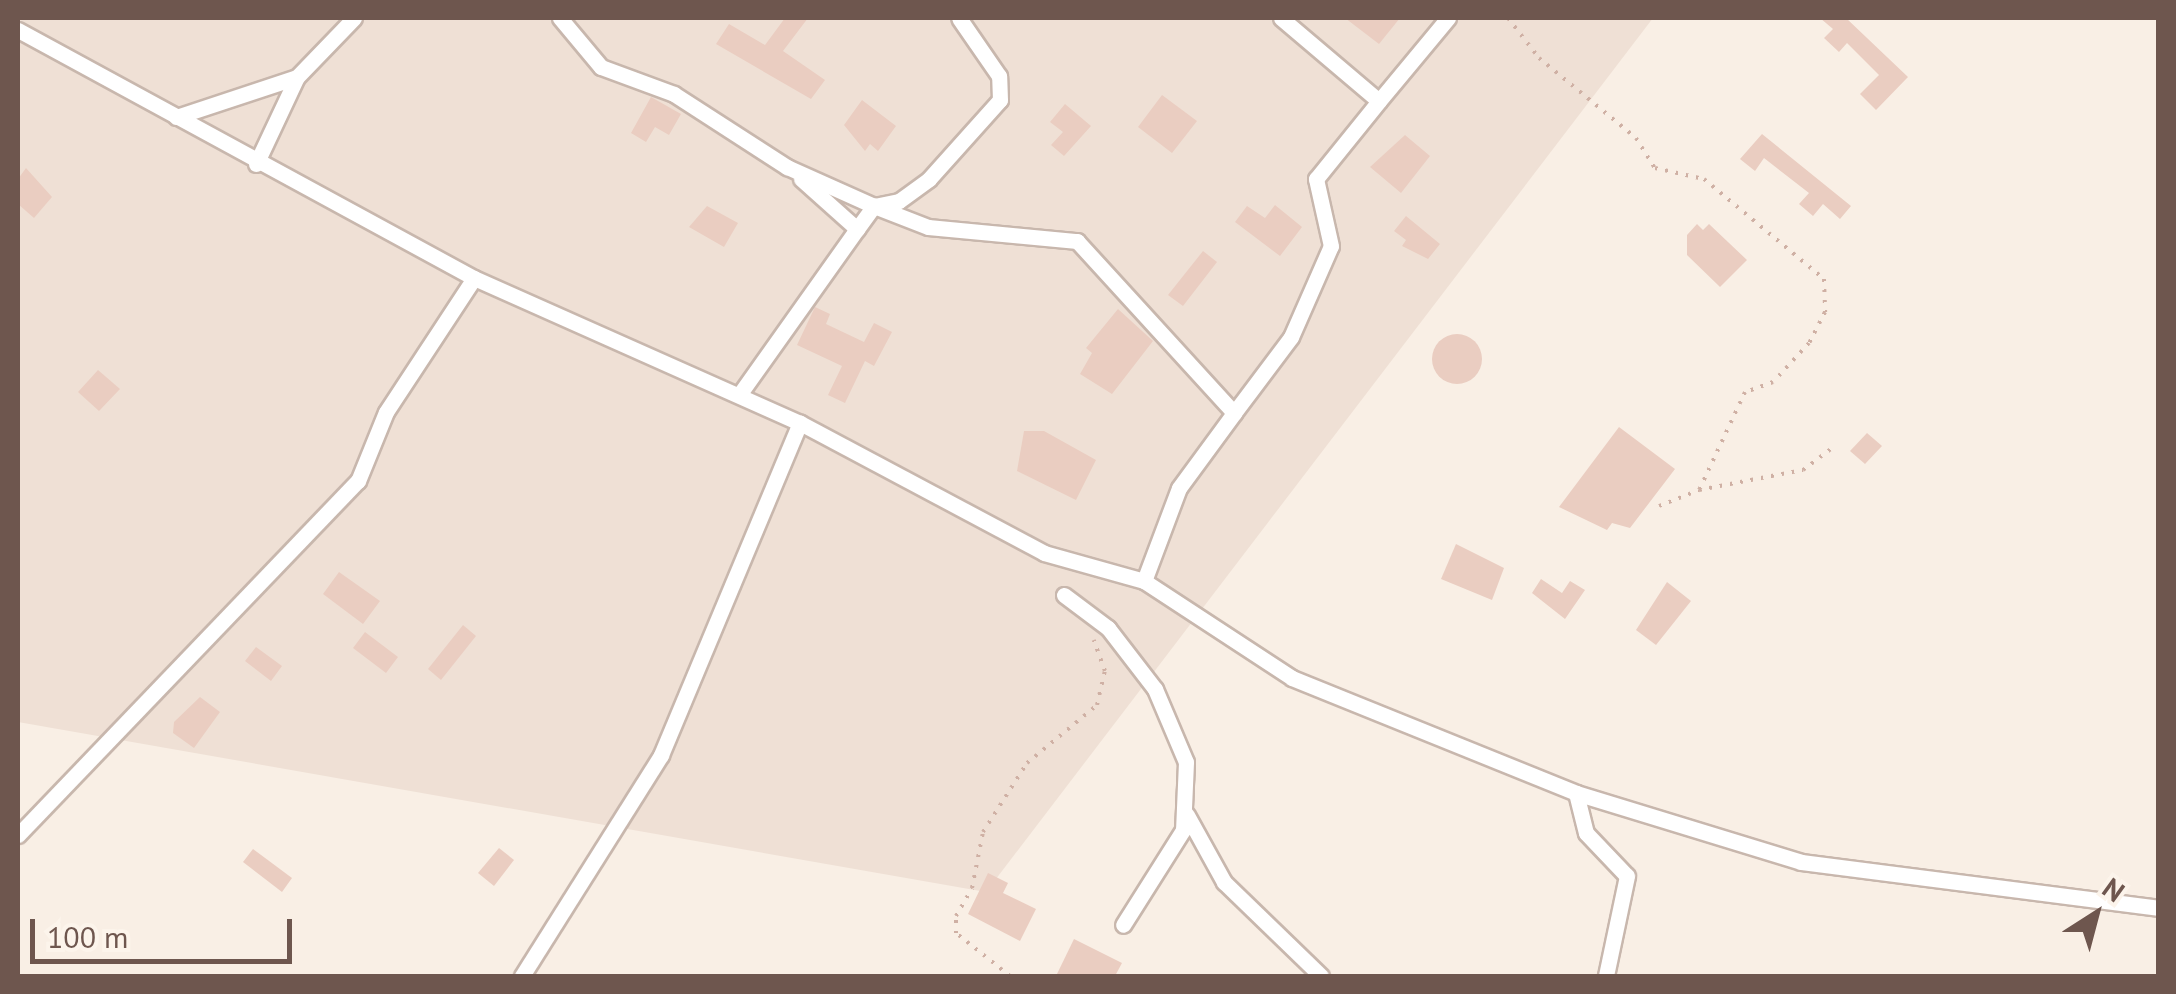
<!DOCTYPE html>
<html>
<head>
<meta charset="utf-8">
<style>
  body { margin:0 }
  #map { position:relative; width:2176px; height:994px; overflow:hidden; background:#f9efe5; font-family:"PT Sans",sans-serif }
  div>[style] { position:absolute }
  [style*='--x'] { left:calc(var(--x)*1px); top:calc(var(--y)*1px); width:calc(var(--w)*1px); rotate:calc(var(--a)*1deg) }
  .residential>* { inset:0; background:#efe0d5 }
  .building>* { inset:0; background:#eacdc1 }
  .round { border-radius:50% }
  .path>* { height:4px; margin-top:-2px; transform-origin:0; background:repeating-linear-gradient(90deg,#cfb0a4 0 2.5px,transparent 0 10.5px) }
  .roads { filter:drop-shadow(2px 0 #c8b7ad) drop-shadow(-2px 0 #c8b7ad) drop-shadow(0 2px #c8b7ad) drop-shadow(0 -2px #c8b7ad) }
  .street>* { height:15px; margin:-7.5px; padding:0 7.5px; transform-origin:7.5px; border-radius:7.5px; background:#fff }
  span { translate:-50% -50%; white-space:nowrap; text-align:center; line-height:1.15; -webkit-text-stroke:9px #fcf4eb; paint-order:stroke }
  .frame { position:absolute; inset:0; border:20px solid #6e564e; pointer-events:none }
  .north { position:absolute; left:2046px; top:864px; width:100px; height:100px; -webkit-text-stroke:8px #fcf4eb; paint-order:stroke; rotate:36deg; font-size:28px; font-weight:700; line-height:40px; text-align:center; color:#6e564e }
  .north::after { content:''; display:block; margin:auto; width:35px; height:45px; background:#6e564e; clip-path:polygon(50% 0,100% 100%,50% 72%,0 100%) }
  .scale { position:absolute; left:30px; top:919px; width:262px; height:45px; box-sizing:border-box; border:5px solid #6e564e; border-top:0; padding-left:12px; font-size:30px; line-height:35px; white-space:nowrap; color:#6e564e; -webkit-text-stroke:8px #fcf4eb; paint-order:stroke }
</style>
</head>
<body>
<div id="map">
  <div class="residential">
    <div style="clip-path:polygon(18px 18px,1653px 18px,986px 892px,18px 722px)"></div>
  </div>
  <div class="building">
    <div style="clip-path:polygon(785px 18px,808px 18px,783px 51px,825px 80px,811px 99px,716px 44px,729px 24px,765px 45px)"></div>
    <div style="clip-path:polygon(1345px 18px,1400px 18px,1379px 44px)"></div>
    <div style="clip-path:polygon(1820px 18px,1846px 18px,1908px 77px,1876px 110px,1860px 94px,1879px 75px,1847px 43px,1839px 52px,1824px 38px,1833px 29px)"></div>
    <div style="clip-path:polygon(1162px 95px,1197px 121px,1172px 153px,1138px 127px)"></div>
    <div style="clip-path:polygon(651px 97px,681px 114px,669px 135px,655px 127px,646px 142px,631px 133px)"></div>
    <div style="clip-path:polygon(862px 100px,896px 126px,878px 151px,870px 144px,865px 151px,844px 125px)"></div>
    <div style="clip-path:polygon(1065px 104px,1091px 126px,1064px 156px,1051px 145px,1063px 132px,1050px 122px)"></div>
    <div style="clip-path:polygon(1762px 134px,1851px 206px,1840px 219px,1823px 204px,1813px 216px,1799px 204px,1809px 193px,1764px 158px,1755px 171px,1740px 159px)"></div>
    <div style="clip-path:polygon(1405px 135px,1430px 156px,1401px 193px,1370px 167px)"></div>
    <div style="clip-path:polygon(26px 168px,52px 197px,34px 218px,18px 204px,18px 179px)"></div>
    <div style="clip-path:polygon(1275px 205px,1302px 227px,1280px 256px,1235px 222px,1247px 206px,1265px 218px)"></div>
    <div style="clip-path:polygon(707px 206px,738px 223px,724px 247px,689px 227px)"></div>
    <div style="clip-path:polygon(1406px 216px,1440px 244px,1428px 259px,1402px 246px,1406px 240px,1394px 231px)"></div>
    <div style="clip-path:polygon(1697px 224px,1703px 230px,1709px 224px,1747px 260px,1720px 287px,1687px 255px,1687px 235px)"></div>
    <div style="clip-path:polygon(1203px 251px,1217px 262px,1183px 306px,1168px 295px)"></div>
    <div style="clip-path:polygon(815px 307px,830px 314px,826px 324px,864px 342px,874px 323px,892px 332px,874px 366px,865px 361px,845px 403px,828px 395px,842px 366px,797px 345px)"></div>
    <div style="clip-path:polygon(1118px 309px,1153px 341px,1112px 394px,1080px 374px,1092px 353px,1086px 348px)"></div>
    <div class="round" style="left:1432px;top:334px;width:50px;height:50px"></div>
    <div style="clip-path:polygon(98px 370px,120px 389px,99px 411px,78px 392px)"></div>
    <div style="clip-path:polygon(1619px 427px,1675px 469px,1630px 528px,1612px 523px,1607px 530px,1559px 507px)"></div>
    <div style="clip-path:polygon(1024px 431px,1044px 431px,1096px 460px,1076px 500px,1017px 471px)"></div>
    <div style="clip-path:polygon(1867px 433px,1882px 446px,1865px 464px,1850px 451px)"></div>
    <div style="clip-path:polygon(1456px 544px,1504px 568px,1492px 600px,1441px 579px)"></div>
    <div style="clip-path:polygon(339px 572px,380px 601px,363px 624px,323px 594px)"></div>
    <div style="clip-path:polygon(1541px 579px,1562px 593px,1570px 581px,1585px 590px,1565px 619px,1532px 593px)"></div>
    <div style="clip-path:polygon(1667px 582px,1691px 601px,1656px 645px,1636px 630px)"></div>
    <div style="clip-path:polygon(463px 625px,476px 636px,441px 680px,428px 669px)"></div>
    <div style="clip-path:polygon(365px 632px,398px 657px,386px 673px,353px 648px)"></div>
    <div style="clip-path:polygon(256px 647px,282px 666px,271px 681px,245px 661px)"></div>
    <div style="clip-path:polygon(200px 697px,220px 712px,194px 748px,173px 733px,174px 722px)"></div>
    <div style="clip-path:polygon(499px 848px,514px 860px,494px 886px,478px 873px)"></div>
    <div style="clip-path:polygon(253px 849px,292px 878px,282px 892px,243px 862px)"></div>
    <div style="clip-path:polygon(988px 873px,1008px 883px,1003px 893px,1036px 909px,1020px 941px,968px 914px)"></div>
    <div style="clip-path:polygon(1074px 939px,1122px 963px,1115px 976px,1056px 976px)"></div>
  </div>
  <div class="path">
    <div style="--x:1508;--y:18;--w:51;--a:52.2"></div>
    <div style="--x:1539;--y:58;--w:126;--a:39.5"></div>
    <div style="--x:1636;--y:138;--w:36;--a:58"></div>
    <div style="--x:1655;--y:168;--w:50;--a:12.7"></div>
    <div style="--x:1704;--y:179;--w:156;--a:39.8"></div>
    <div style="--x:1824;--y:279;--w:33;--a:88"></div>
    <div style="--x:1825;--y:312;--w:35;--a:117"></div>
    <div style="--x:1809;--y:343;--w:53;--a:132.7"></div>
    <div style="--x:1773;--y:382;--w:30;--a:160"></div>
    <div style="--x:1745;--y:392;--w:108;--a:115.1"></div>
    <div style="--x:1659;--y:506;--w:43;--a:-21.8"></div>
    <div style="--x:1699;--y:490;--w:106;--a:-10.9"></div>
    <div style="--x:1803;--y:470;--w:40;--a:-37"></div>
    <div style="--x:1010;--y:976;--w:69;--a:-141.5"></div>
    <div style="--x:956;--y:933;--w:17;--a:-90"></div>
    <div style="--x:956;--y:916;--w:32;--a:-60"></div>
    <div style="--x:972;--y:888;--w:57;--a:-78.9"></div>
    <div style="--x:983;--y:832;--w:82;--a:-57.5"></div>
    <div style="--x:1027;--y:763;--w:91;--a:-39.6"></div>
    <div style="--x:1097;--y:705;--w:35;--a:-77"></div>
    <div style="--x:1105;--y:671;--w:33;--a:-110"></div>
  </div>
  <div class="roads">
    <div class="street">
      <div style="--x:560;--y:18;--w:64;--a:50.1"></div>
      <div style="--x:601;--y:67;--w:78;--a:20.3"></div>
      <div style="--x:674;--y:94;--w:135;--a:32.9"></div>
      <div style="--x:787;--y:167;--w:95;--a:24.1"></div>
      <div style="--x:874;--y:206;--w:58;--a:21.3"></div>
      <div style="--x:928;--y:227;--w:150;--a:5.4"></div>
      <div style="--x:1077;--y:241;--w:233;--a:47.6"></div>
      <div style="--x:1234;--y:413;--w:95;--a:-53.1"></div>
      <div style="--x:1291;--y:337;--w:99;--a:-66.3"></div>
      <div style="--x:1331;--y:246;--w:69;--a:-102.6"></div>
      <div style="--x:1316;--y:179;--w:100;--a:-51.1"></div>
      <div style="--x:1281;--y:18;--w:128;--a:40.3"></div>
      <div style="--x:1379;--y:101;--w:108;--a:-50.3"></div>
      <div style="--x:18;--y:30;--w:519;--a:28.54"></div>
      <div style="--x:474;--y:278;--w:357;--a:24"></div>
      <div style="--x:800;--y:423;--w:276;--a:28"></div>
      <div style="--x:1044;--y:553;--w:104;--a:15.6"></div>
      <div style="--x:1144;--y:581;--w:177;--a:33.2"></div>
      <div style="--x:1292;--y:678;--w:306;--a:22"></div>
      <div style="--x:1576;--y:793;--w:235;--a:17"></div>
      <div style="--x:1801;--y:862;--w:360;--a:7.3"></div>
      <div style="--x:176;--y:117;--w:127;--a:-18.3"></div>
      <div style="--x:297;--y:77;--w:82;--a:-46"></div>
      <div style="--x:256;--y:164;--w:96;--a:-64.8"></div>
      <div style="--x:857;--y:229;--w:29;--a:-54"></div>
      <div style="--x:874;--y:206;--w:25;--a:-11"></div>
      <div style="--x:899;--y:201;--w:37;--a:-36"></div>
      <div style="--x:929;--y:179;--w:106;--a:-48.1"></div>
      <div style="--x:1000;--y:100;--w:24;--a:-92"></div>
      <div style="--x:999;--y:76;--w:70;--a:-124.6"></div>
      <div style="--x:739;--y:395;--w:204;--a:-54.6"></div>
      <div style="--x:857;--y:229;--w:75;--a:-138.2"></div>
      <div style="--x:1144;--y:581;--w:99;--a:-69.4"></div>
      <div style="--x:1179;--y:488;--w:93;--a:-53.7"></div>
      <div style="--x:1064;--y:595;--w:55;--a:36.9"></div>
      <div style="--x:1108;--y:628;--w:77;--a:52.4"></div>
      <div style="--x:1155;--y:689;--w:79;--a:67"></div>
      <div style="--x:1186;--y:762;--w:68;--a:92.5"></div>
      <div style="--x:1183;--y:830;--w:112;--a:122.3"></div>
      <div style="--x:1576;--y:793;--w:41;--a:76"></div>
      <div style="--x:1586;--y:833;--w:59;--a:46.4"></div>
      <div style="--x:1627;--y:876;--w:102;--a:101.9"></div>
      <div style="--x:1187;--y:815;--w:77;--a:61.1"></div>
      <div style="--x:1224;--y:882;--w:135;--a:44.1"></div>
      <div style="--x:18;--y:835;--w:491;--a:-46.2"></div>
      <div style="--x:358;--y:481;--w:74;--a:-67.9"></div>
      <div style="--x:386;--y:412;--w:160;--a:-56.7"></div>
      <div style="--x:522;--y:976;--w:261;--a:-57.8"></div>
      <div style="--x:661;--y:755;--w:360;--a:-67.3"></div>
    </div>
  </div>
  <div class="frame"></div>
  <div class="north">N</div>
  <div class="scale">100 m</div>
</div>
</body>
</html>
